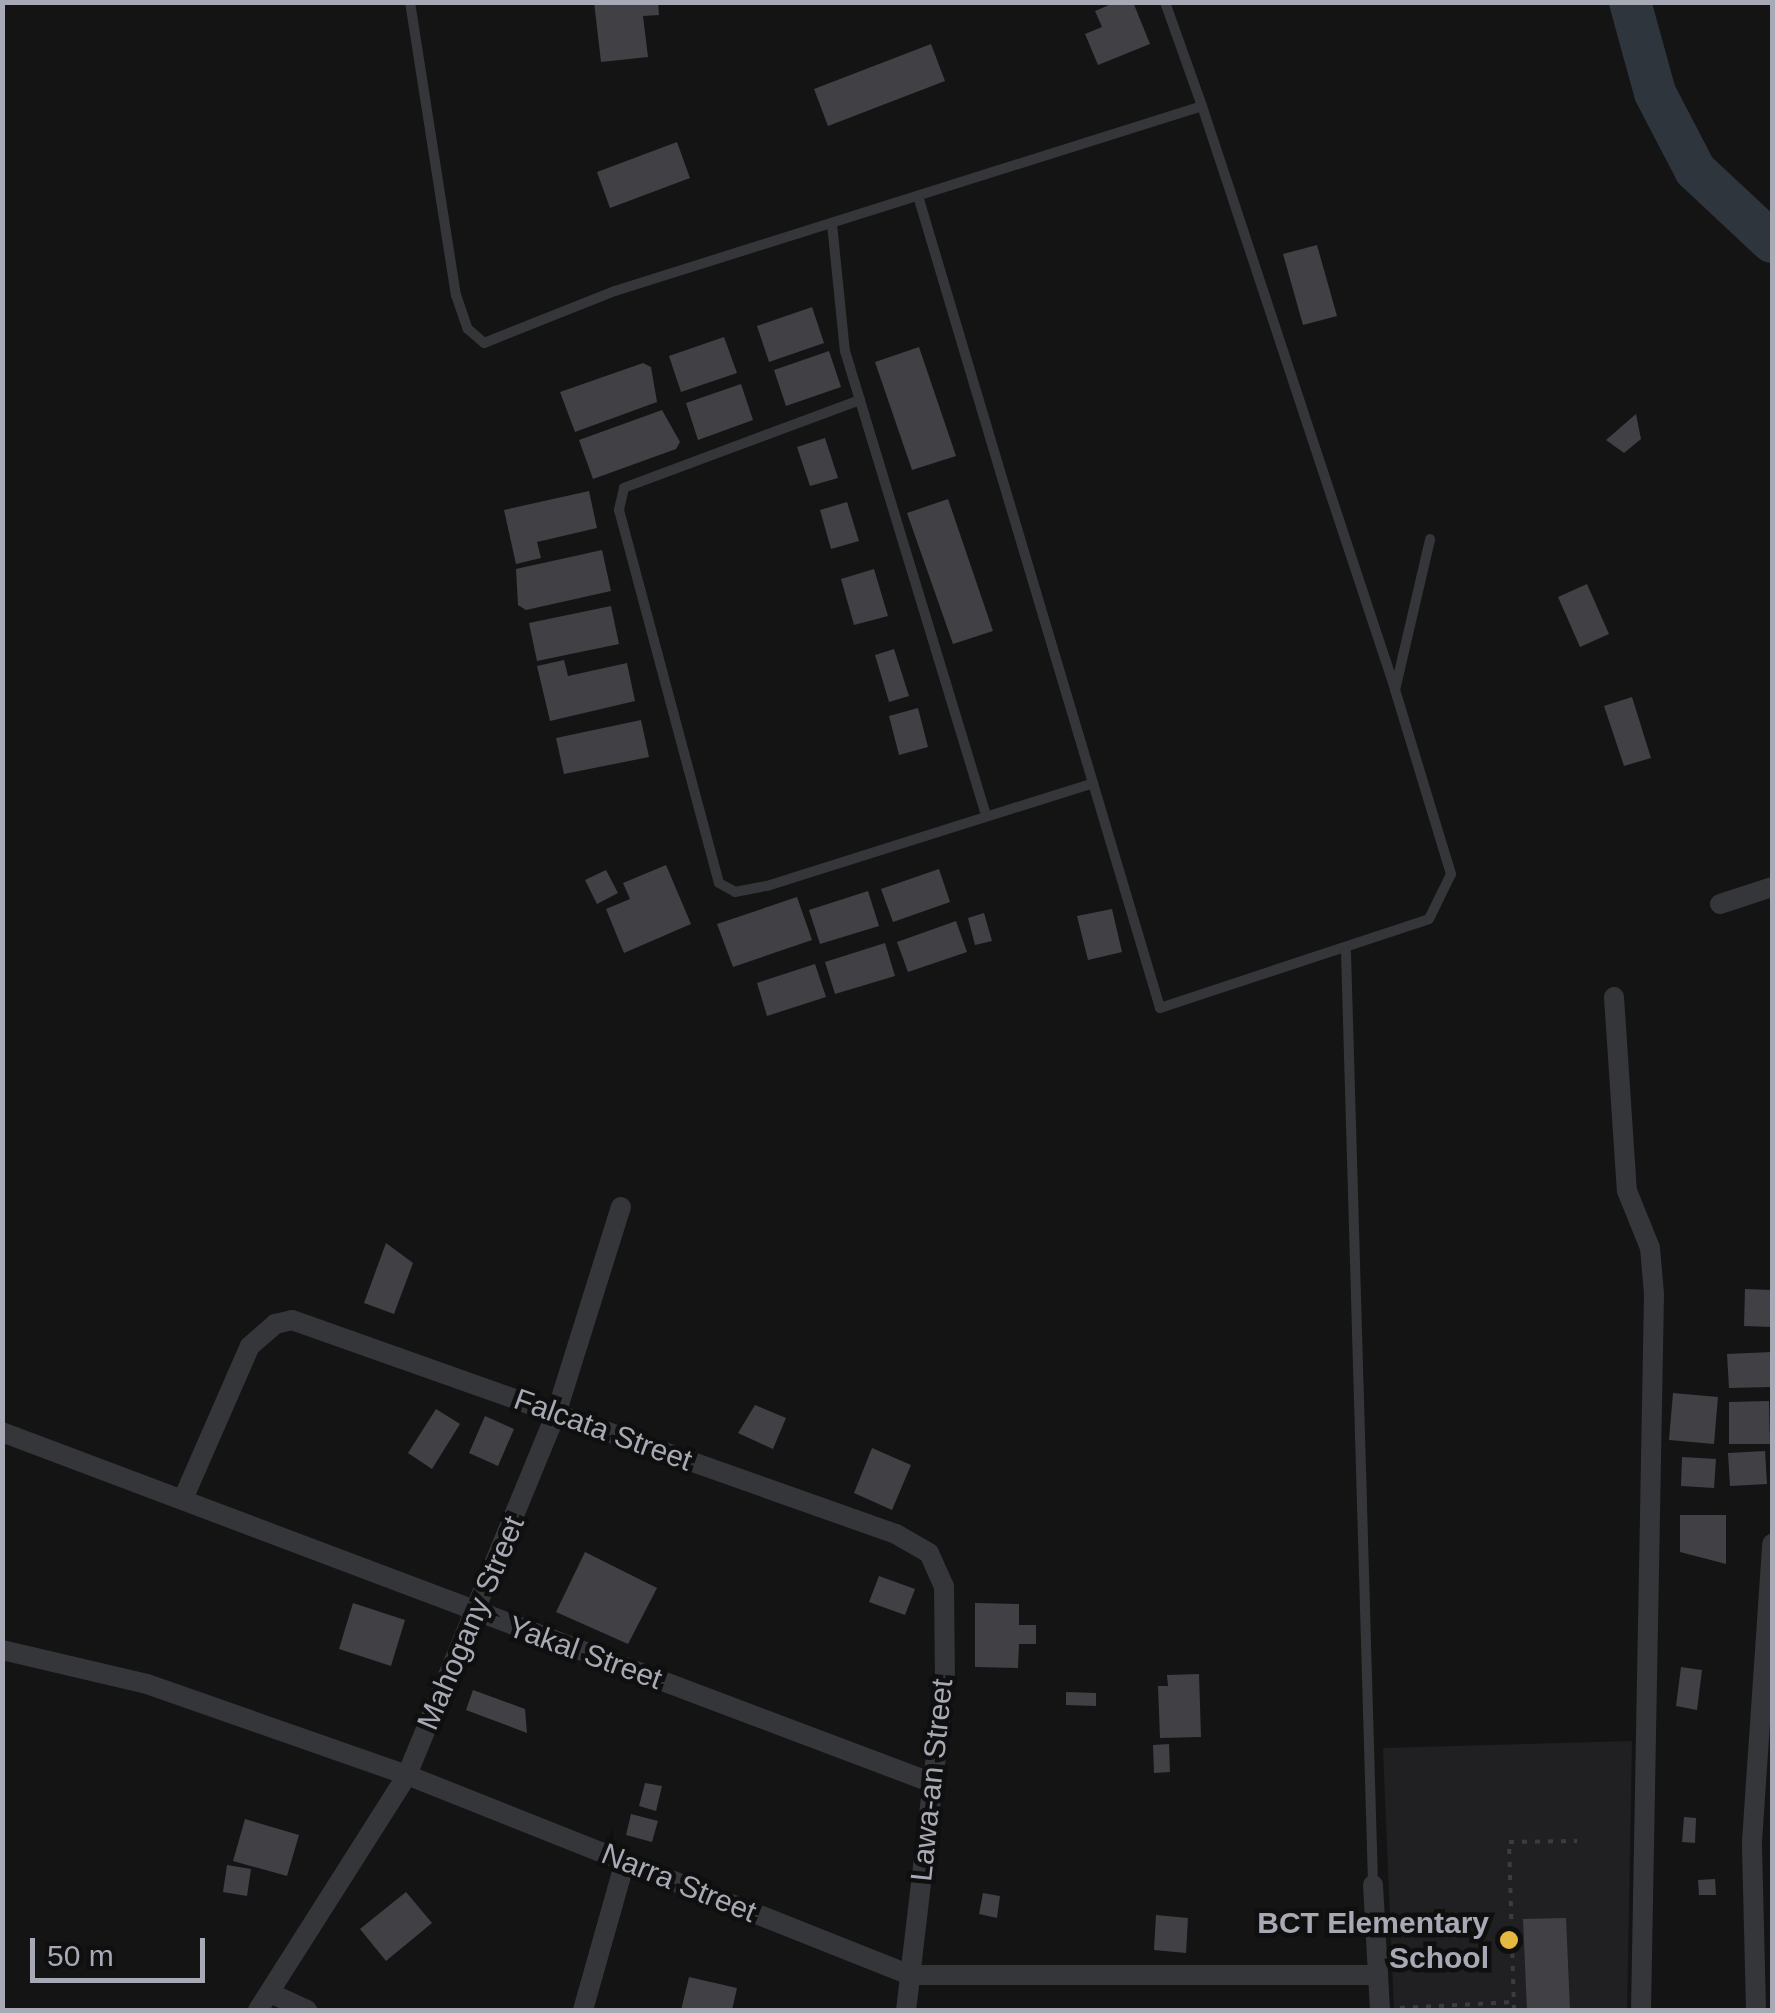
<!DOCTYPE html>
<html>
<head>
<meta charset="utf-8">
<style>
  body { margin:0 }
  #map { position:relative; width:1775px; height:2013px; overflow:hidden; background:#141415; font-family:Helvetica,sans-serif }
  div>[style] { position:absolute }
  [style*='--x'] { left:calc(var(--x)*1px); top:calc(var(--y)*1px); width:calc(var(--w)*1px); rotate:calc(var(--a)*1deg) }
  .built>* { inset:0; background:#202022 }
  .water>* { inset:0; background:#2e353d }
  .river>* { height:42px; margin:-21px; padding:0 21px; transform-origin:21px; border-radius:21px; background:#2e353d }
  .building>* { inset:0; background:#414145 }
  .path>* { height:4px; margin-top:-2px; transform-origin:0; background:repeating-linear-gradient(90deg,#3b3c41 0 5px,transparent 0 13px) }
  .service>* { height:10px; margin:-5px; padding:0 5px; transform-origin:5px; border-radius:5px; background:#35363a }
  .minor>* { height:20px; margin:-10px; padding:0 10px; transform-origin:10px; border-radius:10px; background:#35363a }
  .dots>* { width:28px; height:28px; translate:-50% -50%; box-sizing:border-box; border:5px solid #0f0f10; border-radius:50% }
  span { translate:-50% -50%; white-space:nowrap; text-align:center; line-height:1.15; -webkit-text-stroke:9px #0f0f10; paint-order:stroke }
  .street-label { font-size:30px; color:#a7aab5 }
  .poi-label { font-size:30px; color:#a7aab5; font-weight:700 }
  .right { translate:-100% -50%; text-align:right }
  .frame { position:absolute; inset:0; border:5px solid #a7aab5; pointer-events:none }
  .scale { position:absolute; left:30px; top:1938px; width:175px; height:45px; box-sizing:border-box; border:5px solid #a7aab5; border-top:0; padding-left:12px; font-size:30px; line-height:35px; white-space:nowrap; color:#a7aab5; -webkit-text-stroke:8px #0f0f10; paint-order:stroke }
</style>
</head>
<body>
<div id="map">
  <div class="built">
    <div style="clip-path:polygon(1632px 1741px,1627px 2010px,1394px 2010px,1383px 1748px)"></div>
  </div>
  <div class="water">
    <div style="clip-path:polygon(1677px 138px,1772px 219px,1772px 254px,1697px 189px)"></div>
  </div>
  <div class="river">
    <div style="--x:1630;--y:2;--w:94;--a:74.6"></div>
    <div style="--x:1655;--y:93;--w:87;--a:62.5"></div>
    <div style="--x:1695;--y:170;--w:105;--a:43.1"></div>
  </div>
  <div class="building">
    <div style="clip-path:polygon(594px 2px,658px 2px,659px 15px,643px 16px,648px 57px,601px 62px)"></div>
    <div style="clip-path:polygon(1116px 2px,1133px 2px,1150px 44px,1098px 65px,1085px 34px,1102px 27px,1095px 11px)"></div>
    <div style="clip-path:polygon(931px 44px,945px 81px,828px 126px,814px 89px)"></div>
    <div style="clip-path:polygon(677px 142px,690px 178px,610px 208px,597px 172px)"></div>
    <div style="clip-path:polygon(1317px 245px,1337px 316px,1303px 325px,1283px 254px)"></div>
    <div style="clip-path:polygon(812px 307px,824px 343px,769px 362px,757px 326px)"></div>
    <div style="clip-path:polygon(724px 337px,737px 373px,681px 392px,669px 356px)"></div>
    <div style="clip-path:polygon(919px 347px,956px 456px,912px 470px,875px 362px)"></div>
    <div style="clip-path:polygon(829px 351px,841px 387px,786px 406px,774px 370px)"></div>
    <div style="clip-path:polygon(643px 363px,651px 367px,657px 402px,575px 432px,560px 392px)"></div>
    <div style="clip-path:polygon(741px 384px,753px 420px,698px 440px,686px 403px)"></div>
    <div style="clip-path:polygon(662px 410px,680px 442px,676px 449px,593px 479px,579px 440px)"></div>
    <div style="clip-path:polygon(1636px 414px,1641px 439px,1624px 453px,1606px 440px)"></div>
    <div style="clip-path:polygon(825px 438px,838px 478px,810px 486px,797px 447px)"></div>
    <div style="clip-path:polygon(589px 491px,597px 528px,537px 542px,541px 558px,516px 564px,504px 510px)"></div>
    <div style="clip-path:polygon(948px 499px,993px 631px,953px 644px,907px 513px)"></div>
    <div style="clip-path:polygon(847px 502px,859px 541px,831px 549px,820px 510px)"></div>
    <div style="clip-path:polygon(602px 550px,611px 591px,526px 610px,518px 605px,516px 569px)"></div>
    <div style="clip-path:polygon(874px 569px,888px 616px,854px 625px,841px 579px)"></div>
    <div style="clip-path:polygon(1587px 584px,1609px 634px,1580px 647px,1558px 597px)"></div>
    <div style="clip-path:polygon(611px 606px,619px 644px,537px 661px,529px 623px)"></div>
    <div style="clip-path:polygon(894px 649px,909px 696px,889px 702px,875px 655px)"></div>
    <div style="clip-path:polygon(564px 660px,568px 676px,627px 663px,635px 701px,550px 721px,537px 666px)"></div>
    <div style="clip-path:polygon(1632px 697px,1651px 758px,1624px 766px,1604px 706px)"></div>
    <div style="clip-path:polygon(918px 708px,928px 747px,899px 755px,889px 716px)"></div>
    <div style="clip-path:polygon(641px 720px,649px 757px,564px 774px,556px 738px)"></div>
    <div style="clip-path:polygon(666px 865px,691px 924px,624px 953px,606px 909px,630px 899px,623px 883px)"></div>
    <div style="clip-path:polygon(939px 869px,950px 902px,893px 922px,881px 889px)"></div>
    <div style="clip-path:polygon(606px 870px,618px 893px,597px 904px,585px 880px)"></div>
    <div style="clip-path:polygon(868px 891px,879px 926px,820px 944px,809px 910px)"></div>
    <div style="clip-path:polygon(797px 897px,812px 940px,733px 967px,717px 924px)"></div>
    <div style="clip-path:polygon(1112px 909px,1122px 952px,1088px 960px,1077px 916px)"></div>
    <div style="clip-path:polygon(984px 913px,992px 941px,975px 945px,968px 918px)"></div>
    <div style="clip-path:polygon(956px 921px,967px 952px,908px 972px,897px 942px)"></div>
    <div style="clip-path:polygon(885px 943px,895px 976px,835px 994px,825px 962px)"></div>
    <div style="clip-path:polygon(815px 964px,826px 997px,767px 1016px,757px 983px)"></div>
    <div style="clip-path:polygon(386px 1243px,413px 1263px,394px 1314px,364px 1303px)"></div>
    <div style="clip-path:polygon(1745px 1289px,1772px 1290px,1772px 1327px,1744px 1326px)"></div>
    <div style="clip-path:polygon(1772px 1352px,1772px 1387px,1729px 1388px,1727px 1354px)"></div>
    <div style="clip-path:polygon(1673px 1393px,1718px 1397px,1714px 1444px,1669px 1440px)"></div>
    <div style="clip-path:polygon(1769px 1401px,1770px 1444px,1729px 1444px,1729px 1402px)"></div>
    <div style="clip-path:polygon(755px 1405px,786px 1418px,773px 1449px,738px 1433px)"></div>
    <div style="clip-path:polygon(436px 1409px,460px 1424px,432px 1469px,408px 1453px)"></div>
    <div style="clip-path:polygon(485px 1416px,514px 1429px,498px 1466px,469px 1453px)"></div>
    <div style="clip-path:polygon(872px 1448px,911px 1465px,892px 1510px,854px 1493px)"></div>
    <div style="clip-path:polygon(1765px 1451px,1767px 1484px,1730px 1486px,1728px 1453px)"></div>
    <div style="clip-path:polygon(1682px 1457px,1716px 1459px,1714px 1488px,1681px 1486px)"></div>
    <div style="clip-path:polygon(1680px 1515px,1726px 1515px,1726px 1564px,1680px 1552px)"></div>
    <div style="clip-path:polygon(585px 1552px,657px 1588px,628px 1644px,556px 1612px)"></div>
    <div style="clip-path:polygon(879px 1576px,915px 1589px,905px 1615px,869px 1602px)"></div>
    <div style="clip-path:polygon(353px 1603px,405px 1620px,391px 1666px,339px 1649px)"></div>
    <div style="clip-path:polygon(975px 1603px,1019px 1604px,1019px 1625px,1036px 1625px,1036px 1644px,1019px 1644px,1018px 1668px,975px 1667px)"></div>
    <div style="clip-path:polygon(1681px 1667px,1702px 1670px,1697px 1710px,1676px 1706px)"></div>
    <div style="clip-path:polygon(1199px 1674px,1201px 1737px,1160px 1738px,1158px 1686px,1168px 1686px,1167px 1675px)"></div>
    <div style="clip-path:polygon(473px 1690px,525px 1709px,527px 1733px,466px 1710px)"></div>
    <div style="clip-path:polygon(1066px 1692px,1096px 1693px,1096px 1706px,1066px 1705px)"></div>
    <div style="clip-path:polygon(1169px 1744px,1170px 1772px,1154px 1773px,1153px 1745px)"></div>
    <div style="clip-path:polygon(645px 1783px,662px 1786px,656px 1811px,639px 1806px)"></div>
    <div style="clip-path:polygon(631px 1814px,658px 1821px,652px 1842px,626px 1835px)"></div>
    <div style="clip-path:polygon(1684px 1817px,1696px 1818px,1695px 1843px,1682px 1842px)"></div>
    <div style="clip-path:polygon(245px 1819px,299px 1835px,287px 1876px,233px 1861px)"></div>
    <div style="clip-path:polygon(227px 1865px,251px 1869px,247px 1896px,223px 1892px)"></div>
    <div style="clip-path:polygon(1715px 1879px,1716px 1895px,1699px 1895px,1698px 1880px)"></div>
    <div style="clip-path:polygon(406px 1892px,432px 1923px,386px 1961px,360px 1929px)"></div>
    <div style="clip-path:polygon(983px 1893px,1000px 1896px,997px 1918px,979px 1914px)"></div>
    <div style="clip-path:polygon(1156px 1915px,1188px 1918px,1186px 1953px,1154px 1950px)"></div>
    <div style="clip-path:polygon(1566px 1918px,1570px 2010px,1527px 2010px,1523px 1919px)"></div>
    <div style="clip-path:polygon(689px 1977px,737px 1988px,732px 2010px,681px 2010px)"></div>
  </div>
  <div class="path">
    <div style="--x:1400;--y:2008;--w:114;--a:-3"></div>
    <div style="--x:1514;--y:2010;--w:168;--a:-91.7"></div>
    <div style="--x:1509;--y:1842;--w:68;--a:-0.8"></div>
  </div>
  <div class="service">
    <div style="--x:410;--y:2;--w:297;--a:81.1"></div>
    <div style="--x:456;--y:295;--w:36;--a:71"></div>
    <div style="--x:468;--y:329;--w:21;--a:41"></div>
    <div style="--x:484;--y:343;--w:141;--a:-21.7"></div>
    <div style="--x:615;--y:291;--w:615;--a:-17.49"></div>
    <div style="--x:1202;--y:106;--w:110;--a:-109.6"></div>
    <div style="--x:1202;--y:106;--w:614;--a:71.68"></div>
    <div style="--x:918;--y:196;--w:847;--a:73.4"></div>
    <div style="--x:1160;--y:1008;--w:283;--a:-18.3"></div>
    <div style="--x:1429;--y:919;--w:50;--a:-63.9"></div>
    <div style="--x:1451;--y:874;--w:192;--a:-106.9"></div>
    <div style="--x:1395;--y:690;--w:155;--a:-76.9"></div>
    <div style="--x:832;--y:224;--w:128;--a:84.2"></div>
    <div style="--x:845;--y:351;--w:483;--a:73.1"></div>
    <div style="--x:860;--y:400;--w:252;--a:159.6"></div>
    <div style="--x:624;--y:488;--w:23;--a:103"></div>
    <div style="--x:619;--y:510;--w:386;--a:75"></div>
    <div style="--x:719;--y:883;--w:18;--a:29"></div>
    <div style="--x:735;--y:892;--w:33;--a:-11"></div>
    <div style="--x:767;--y:886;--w:342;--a:-17.5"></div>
    <div style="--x:1346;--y:952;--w:933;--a:88.34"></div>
  </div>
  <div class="minor">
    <div style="--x:1720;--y:904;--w:55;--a:-18.1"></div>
    <div style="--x:1614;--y:997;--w:194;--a:86.2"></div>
    <div style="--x:1627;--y:1191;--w:61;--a:68"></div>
    <div style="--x:1650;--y:1248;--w:46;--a:85"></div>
    <div style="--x:1654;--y:1294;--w:716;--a:91.04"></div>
    <div style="--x:2;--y:1432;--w:995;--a:20.66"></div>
    <div style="--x:183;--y:1499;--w:167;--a:-66.4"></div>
    <div style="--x:250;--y:1346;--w:33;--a:-41"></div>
    <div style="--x:275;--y:1324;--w:17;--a:-13"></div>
    <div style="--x:292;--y:1320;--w:641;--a:19.51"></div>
    <div style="--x:896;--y:1534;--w:38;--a:30"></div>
    <div style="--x:929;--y:1553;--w:36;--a:66"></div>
    <div style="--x:944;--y:1586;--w:93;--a:89.4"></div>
    <div style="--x:945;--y:1679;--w:333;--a:96.7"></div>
    <div style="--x:2;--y:1650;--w:149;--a:13.2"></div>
    <div style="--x:147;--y:1684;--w:275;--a:19.3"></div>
    <div style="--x:407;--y:1775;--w:541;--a:21.68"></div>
    <div style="--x:910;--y:1975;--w:468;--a:0"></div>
    <div style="--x:1373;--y:1885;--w:125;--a:86.8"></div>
    <div style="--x:270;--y:1993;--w:41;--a:24.7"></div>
    <div style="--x:258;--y:2010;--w:278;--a:-57.6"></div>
    <div style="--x:407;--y:1775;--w:391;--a:-67.6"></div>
    <div style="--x:556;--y:1414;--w:217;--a:-72.6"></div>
    <div style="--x:583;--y:2010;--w:154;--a:-74.2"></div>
    <div style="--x:1756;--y:2010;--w:169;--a:-91.4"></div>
    <div style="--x:1752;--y:1841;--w:298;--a:-86.1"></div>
  </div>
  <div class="dots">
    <div style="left:1509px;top:1940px;background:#e3ba3f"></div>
  </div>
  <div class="street-label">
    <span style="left:603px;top:1430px;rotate:20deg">Falcata Street</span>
    <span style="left:471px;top:1623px;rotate:-67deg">Mahogany Street</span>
    <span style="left:585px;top:1653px;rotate:20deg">Yakal Street</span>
    <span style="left:932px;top:1780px;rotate:-84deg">Lawa-an Street</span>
    <span style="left:679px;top:1883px;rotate:22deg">Narra Street</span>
  </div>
  <div class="poi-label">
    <span class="right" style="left:1489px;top:1940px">BCT Elementary<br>School</span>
  </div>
  <div class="frame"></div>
  <div class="scale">50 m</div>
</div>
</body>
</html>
